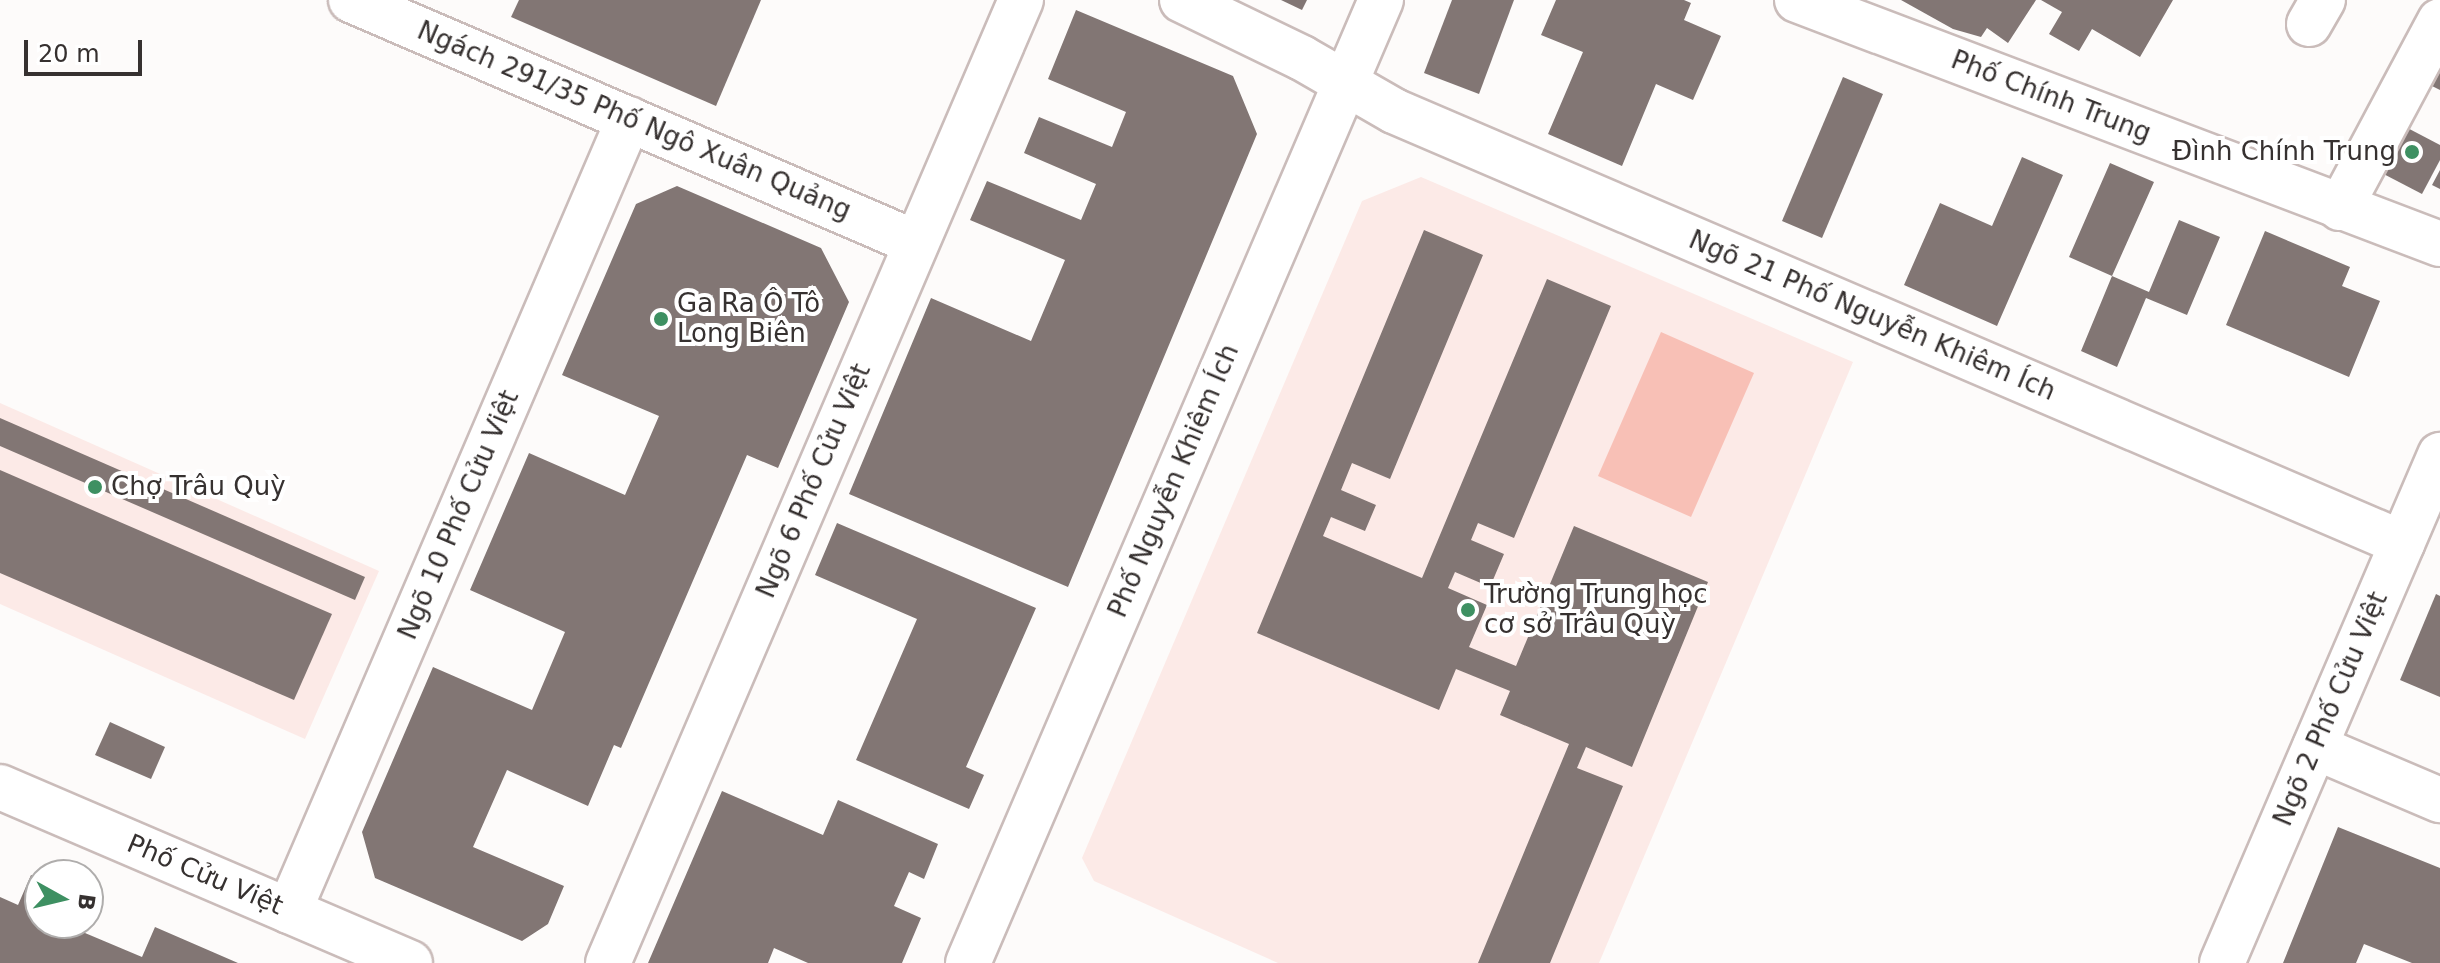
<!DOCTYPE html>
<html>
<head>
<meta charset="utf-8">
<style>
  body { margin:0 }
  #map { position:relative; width:2440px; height:963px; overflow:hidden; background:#fdfbfa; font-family:"DejaVu Sans",sans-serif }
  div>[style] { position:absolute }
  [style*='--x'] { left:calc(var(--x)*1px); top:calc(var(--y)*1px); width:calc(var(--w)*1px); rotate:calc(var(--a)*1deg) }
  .built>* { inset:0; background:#fceae7 }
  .green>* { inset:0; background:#f8c0b6 }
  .building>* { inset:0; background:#827674 }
  .roads { filter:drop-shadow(2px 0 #cabcba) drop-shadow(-2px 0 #cabcba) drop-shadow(0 2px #cabcba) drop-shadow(0 -2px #cabcba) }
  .minor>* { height:44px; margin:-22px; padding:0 22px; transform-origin:22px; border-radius:22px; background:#fff }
  .dots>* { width:22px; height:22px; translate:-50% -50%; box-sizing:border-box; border:4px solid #fff; border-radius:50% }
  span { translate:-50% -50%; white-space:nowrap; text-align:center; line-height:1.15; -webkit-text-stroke:8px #fff; paint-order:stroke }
  .street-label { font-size:26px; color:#363130 }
  .poi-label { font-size:26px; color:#363130 }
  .right { translate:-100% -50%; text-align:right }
  .left { translate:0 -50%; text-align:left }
  .north { position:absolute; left:24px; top:859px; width:80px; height:80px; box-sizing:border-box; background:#fff; border:2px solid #afadac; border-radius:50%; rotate:98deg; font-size:22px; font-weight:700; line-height:32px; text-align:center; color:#363130 }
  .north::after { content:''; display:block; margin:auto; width:28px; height:36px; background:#3e9062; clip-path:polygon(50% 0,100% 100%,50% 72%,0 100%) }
  .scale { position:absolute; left:24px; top:40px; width:118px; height:36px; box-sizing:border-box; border:4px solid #363130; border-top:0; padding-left:10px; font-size:24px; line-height:28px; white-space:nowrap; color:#363130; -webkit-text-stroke:6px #fff; paint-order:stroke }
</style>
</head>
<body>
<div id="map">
  <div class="built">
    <div style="clip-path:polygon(1421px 177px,1853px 362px,1599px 963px,1278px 963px,1094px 881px,1082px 858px,1362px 201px)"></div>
    <div style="clip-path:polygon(0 403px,379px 571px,305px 739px,0 604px)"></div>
  </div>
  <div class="green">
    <div style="clip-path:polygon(1661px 332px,1754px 373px,1691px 517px,1598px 476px)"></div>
  </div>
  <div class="building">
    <div style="clip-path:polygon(519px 0,761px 0,716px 106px,511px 17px)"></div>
    <div style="clip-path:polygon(1281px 0,1307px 0,1302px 10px)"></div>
    <div style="clip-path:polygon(1452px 0,1514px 0,1479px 94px,1424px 73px)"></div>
    <div style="clip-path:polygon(1556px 0,1684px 0,1691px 3px,1684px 20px,1721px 36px,1693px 100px,1656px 84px,1622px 166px,1548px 134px,1583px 52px,1541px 35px)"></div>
    <div style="clip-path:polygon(1901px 0,2036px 0,2008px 43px,1987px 28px,1981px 37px,1953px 29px)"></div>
    <div style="clip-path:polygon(2041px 0,2173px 0,2140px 57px,2092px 29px,2079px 51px,2049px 34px,2062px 12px)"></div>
    <div style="clip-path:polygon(1076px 10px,1233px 76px,1257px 134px,1068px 587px,849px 494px,931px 298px,1031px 341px,1065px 260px,970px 220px,987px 181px,1081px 220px,1096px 184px,1024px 153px,1039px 117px,1112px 147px,1126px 112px,1048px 79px)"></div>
    <div style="clip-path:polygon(2440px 61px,2440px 90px,2416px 78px)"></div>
    <div style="clip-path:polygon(1843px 77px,1883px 94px,1822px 238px,1782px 221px)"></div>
    <div style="clip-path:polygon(2398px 123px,2440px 145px,2440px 160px,2422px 194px,2374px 169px)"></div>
    <div style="clip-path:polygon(2022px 157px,2063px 175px,1997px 326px,1904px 285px,1940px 203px,1992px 226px)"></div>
    <div style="clip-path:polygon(2110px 163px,2154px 182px,2112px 276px,2149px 292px,2179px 220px,2220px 237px,2187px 315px,2146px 298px,2117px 367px,2081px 351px,2112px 276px,2069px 257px)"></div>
    <div style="clip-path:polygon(2440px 170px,2440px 189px,2432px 185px)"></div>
    <div style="clip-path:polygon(677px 186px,821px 248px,849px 302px,778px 468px,747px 455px,621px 748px,614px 745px,588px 806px,507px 770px,473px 847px,564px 886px,548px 924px,522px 941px,375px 878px,362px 832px,433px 667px,532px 710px,565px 632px,470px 590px,529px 453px,625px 495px,659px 416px,562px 375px,636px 204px)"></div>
    <div style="clip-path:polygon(1424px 230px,1483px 255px,1390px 479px,1352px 463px,1341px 490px,1376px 505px,1365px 531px,1331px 517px,1323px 536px,1422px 578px,1547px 279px,1611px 306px,1514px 538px,1478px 523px,1471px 540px,1504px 554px,1490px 587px,1455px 572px,1448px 588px,1487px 605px,1469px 647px,1516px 666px,1574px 526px,1708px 582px,1632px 767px,1586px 747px,1577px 768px,1623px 786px,1550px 963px,1478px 963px,1569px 744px,1500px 715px,1510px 691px,1456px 669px,1439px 710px,1257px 633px)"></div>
    <div style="clip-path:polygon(2265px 231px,2350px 267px,2342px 286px,2380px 301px,2349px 377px,2226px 325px)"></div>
    <div style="clip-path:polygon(0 418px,365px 577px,355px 600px,0 446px)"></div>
    <div style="clip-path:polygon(0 470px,332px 614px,294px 700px,0 573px)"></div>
    <div style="clip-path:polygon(837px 523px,1036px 608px,966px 767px,984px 775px,969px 809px,856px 760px,917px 619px,815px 575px)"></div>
    <div style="clip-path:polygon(2436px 594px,2440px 596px,2440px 697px,2400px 680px)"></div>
    <div style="clip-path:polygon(110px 722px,165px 747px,151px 779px,95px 755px)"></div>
    <div style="clip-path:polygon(722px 791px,823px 835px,838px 800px,938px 844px,924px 879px,909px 872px,894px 906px,921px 918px,902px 963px,808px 963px,774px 948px,768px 963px,648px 963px)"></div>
    <div style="clip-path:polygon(2338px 827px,2440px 868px,2440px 963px,2412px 963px,2364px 944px,2356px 963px,2283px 963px)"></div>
    <div style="clip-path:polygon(31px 875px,40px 879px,40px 923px,88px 923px,88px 899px,97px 903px,85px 933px,142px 957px,155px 927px,238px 963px,0 963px,0 897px,18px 905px)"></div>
  </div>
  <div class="roads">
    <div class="minor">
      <div style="--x:351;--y:0;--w:615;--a:23.27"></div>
      <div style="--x:1182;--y:0;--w:133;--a:25.8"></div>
      <div style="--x:1302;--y:58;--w:106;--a:29.9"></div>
      <div style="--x:1394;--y:111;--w:1097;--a:23.2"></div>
      <div style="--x:1797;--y:0;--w:688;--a:20.78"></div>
      <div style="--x:2309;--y:24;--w:28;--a:-60"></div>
      <div style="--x:2340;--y:208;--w:212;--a:-61.9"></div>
      <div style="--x:2315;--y:747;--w:136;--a:23"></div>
      <div style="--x:0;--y:787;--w:446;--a:23.2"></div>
      <div style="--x:289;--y:911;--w:862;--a:-66.77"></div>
      <div style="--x:608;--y:963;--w:1048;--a:-66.79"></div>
      <div style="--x:968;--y:963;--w:1048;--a:-66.79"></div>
      <div style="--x:2222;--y:963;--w:553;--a:-66.77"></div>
    </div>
  </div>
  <div class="dots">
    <div style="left:2412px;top:152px;background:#3e9062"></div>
    <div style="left:661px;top:319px;background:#3e9062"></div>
    <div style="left:95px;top:487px;background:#3e9062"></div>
    <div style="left:1468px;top:610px;background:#3e9062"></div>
  </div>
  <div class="street-label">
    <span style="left:2051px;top:97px;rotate:21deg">Phố Chính Trung</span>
    <span style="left:634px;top:121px;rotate:23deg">Ngách 291/35 Phố Ngô Xuân Quảng</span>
    <span style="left:1872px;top:316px;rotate:23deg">Ngõ 21 Phố Nguyễn Khiêm Ích</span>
    <span style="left:814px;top:481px;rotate:-67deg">Ngõ 6 Phố Cửu Việt</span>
    <span style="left:1174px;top:481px;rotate:-67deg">Phố Nguyễn Khiêm Ích</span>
    <span style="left:459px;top:515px;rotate:-67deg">Ngõ 10 Phố Cửu Việt</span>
    <span style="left:2331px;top:709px;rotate:-67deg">Ngõ 2 Phố Cửu Việt</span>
    <span style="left:205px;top:875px;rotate:23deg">Phố Cửu Việt</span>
  </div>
  <div class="poi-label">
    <span class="right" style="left:2396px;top:152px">Đình Chính Trung</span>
    <span class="left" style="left:677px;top:319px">Ga Ra Ô Tô<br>Long Biên</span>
    <span class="left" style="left:111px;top:487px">Chợ Trâu Quỳ</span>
    <span class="left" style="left:1484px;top:610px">Trường Trung học<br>cơ sở Trâu Quỳ</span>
  </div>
  <div class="north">B</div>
  <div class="scale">20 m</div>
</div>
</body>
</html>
